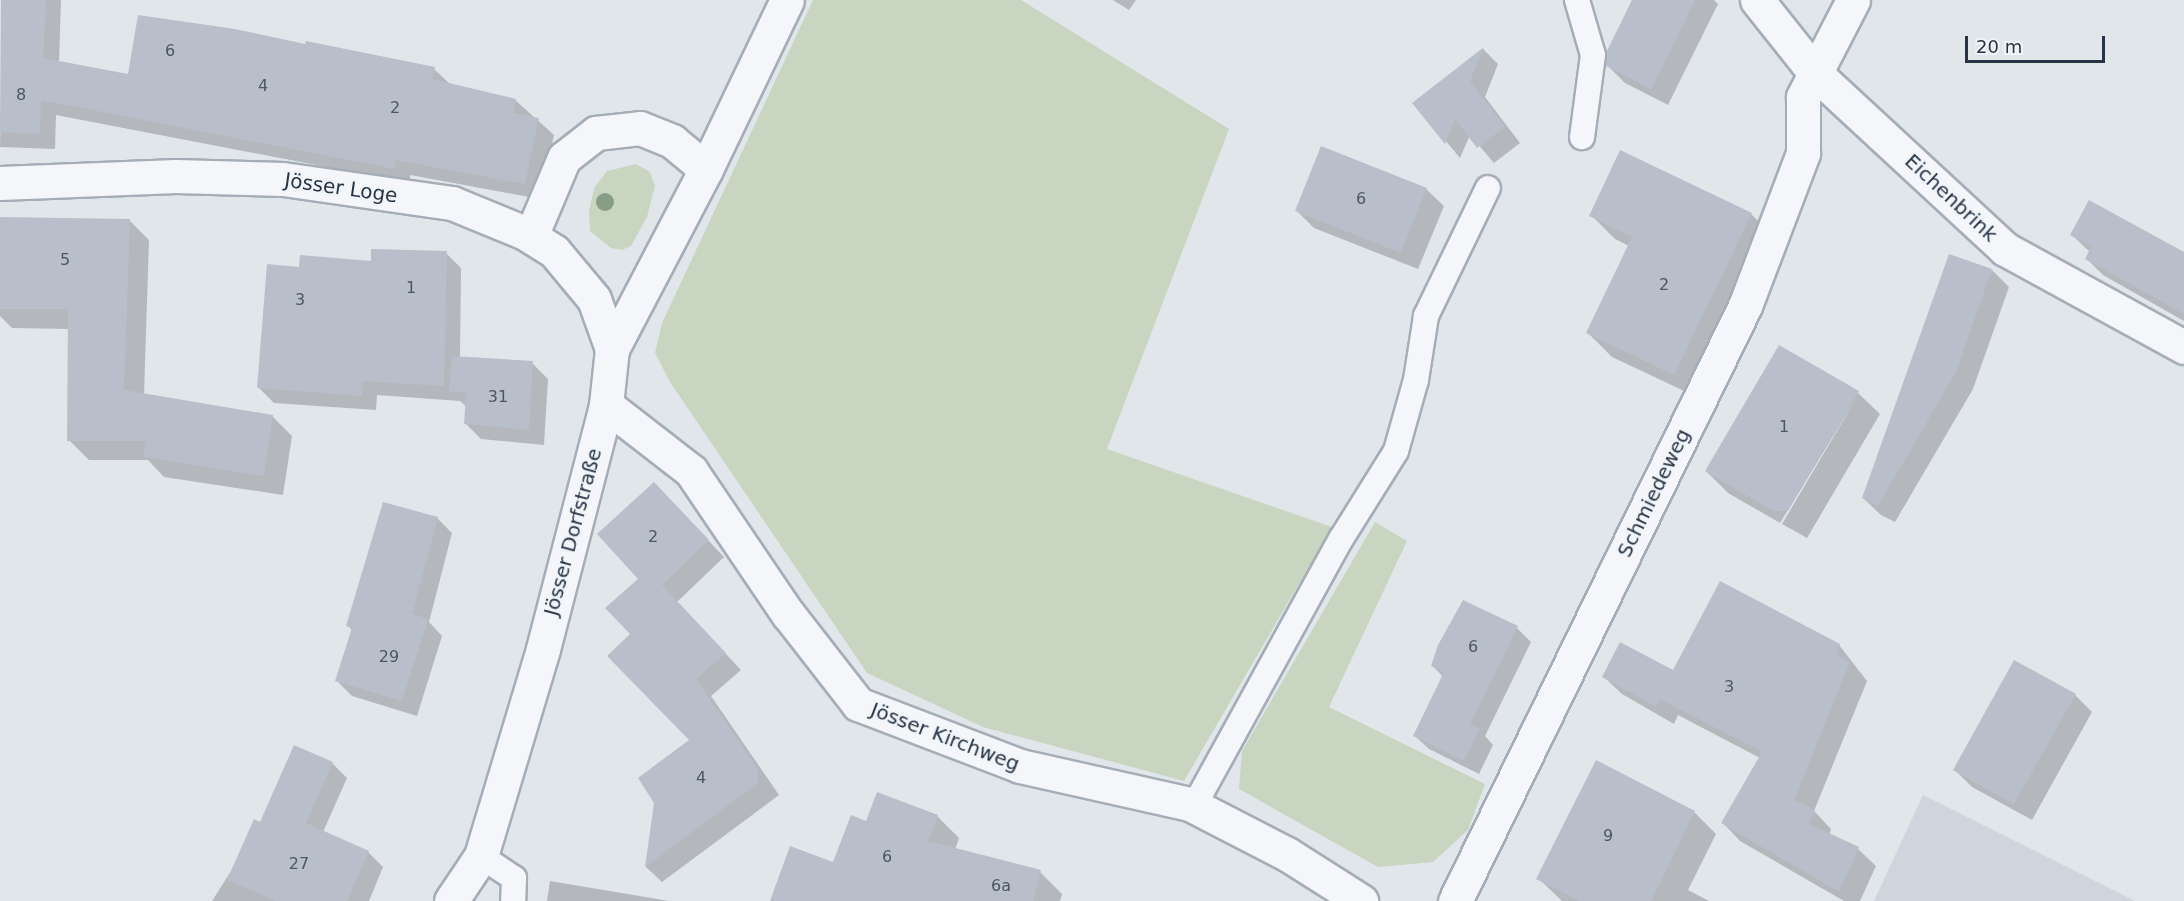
<!DOCTYPE html>
<html>
<head>
<meta charset="utf-8">
<style>
  body { margin:0 }
  #map { position:relative; width:2184px; height:901px; overflow:hidden; background:#e1e6eb; font-family:"DejaVu Sans",sans-serif }
  div>[style] { position:absolute }
  [style*='--x'] { left:calc(var(--x)*1px); top:calc(var(--y)*1px); width:calc(var(--w)*1px); rotate:calc(var(--a)*1deg) }
  .built>* { inset:0; background:#cfd5dd }
  .green>* { inset:0; background:#c8d6c1 }
  .shadow>* { inset:0; background:#0003 }
  .building>* { inset:0; background:#b8bfca }
  .roads { filter:drop-shadow(2px 0 #a5adb6) drop-shadow(-2px 0 #a5adb6) drop-shadow(0 2px #a5adb6) drop-shadow(0 -2px #a5adb6) }
  .lane>* { height:24px; margin:-12px; padding:0 12px; transform-origin:12px; border-radius:12px; background:#f4f6f9 }
  .street>* { height:33px; margin:-16.5px; padding:0 16.5px; transform-origin:16.5px; border-radius:16.5px; background:#f4f6f9 }
  .trees>* { width:18px; height:18px; margin:-9px; border-radius:50%; background:#889d86 }
  span { translate:-50% -50%; white-space:nowrap; text-align:center; line-height:1.15; -webkit-text-stroke:4.5px #f1f5f8; paint-order:stroke }
  .number-label { font-size:16px; color:#4b5766 }
  .number-label span { -webkit-text-stroke-width:0 }
  .street-label { font-size:20px; color:#273445 }
  .scale { position:absolute; left:1965px; top:36px; width:140px; height:27px; box-sizing:border-box; border:3px solid #273445; border-top:0; padding-left:8px; font-size:18px; line-height:21px; white-space:nowrap; color:#273445; -webkit-text-stroke:4px #f1f5f8; paint-order:stroke }
</style>
</head>
<body>
<div id="map">
  <div class="built">
    <div style="clip-path:polygon(1923px 795px,2135px 901px,1874px 901px)"></div>
  </div>
  <div class="green">
    <div style="clip-path:polygon(813px 0,1021px 0,1229px 129px,1107px 449px,1332px 527px,1184px 781px,983px 727px,867px 673px,670px 382px,655px 353px,662px 323px)"></div>
    <div style="clip-path:polygon(636px 164px,650px 172px,655px 186px,647px 217px,631px 246px,622px 250px,611px 248px,590px 231px,589px 211px,594px 188px,607px 171px)"></div>
    <div style="clip-path:polygon(1375px 522px,1407px 541px,1329px 707px,1485px 784px,1468px 830px,1433px 862px,1378px 867px,1239px 789px,1242px 751px)"></div>
  </div>
  <div class="shadow">
    <div style="clip-path:polygon(3px 0,61px 0,59px 63px,129px 76px,306px 46px,434px 69px,451px 85px,515px 100px,554px 135px,540px 199px,410px 175px,410px 183px,56px 115px,55px 149px,0 147px)"></div>
    <div style="clip-path:polygon(1113px 0,1136px 0,1129px 10px)"></div>
    <div style="clip-path:polygon(1634px 0,1714px 0,1718px 4px,1668px 105px,1625px 83px,1607px 65px)"></div>
    <div style="clip-path:polygon(1483px 49px,1498px 64px,1485px 97px,1520px 143px,1494px 163px,1470px 135px,1460px 158px,1414px 103px)"></div>
    <div style="clip-path:polygon(1621px 152px,1752px 215px,1776px 239px,1699px 398px,1612px 357px,1588px 333px,1629px 246px,1615px 239px,1591px 215px)"></div>
    <div style="clip-path:polygon(1426px 189px,1444px 206px,1418px 269px,1314px 228px,1297px 211px)"></div>
    <div style="clip-path:polygon(0 219px,129px 220px,149px 240px,144px 395px,272px 416px,292px 436px,283px 495px,164px 477px,148px 460px,89px 460px,69px 440px,70px 329px,12px 328px,0 316px)"></div>
    <div style="clip-path:polygon(2072px 235px,2184px 255px,2184px 321px,2103px 275px,2087px 259px,2090px 252px)"></div>
    <div style="clip-path:polygon(446px 253px,461px 268px,460px 358px,532px 363px,548px 379px,544px 445px,481px 439px,465px 423px,467px 407px,460px 401px,377px 395px,376px 410px,274px 403px,259px 388px,300px 268px)"></div>
    <div style="clip-path:polygon(1992px 270px,2009px 287px,1973px 389px,1895px 522px,1881px 515px,1863px 498px)"></div>
    <div style="clip-path:polygon(1858px 393px,1880px 414px,1807px 538px,1782px 524px,1857px 397px,1780px 523px,1728px 493px,1706px 471px)"></div>
    <div style="clip-path:polygon(670px 500px,724px 557px,677px 602px,741px 670px,711px 696px,779px 795px,662px 882px,646px 867px,655px 802px,691px 740px,632px 634px,640px 579px)"></div>
    <div style="clip-path:polygon(437px 518px,452px 533px,429px 622px,442px 636px,417px 716px,352px 696px,337px 681px,352px 630px,348px 626px)"></div>
    <div style="clip-path:polygon(1449px 625px,1517px 628px,1531px 642px,1485px 736px,1493px 745px,1479px 774px,1429px 749px,1414px 735px,1443px 677px,1432px 665px)"></div>
    <div style="clip-path:polygon(1839px 645px,1867px 681px,1814px 811px,1831px 829px,1829px 835px,1858px 849px,1876px 866px,1860px 901px,1844px 901px,1740px 841px,1723px 823px,1760px 758px,1678px 715px,1674px 724px,1622px 694px,1604px 677px,1674px 672px)"></div>
    <div style="clip-path:polygon(2075px 695px,2092px 712px,2032px 820px,1972px 787px,1955px 770px)"></div>
    <div style="clip-path:polygon(1597px 762px,1695px 813px,1716px 834px,1688px 890px,1709px 901px,1562px 901px,1538px 878px)"></div>
    <div style="clip-path:polygon(332px 763px,347px 778px,323px 832px,368px 852px,383px 867px,369px 901px,212px 901px,261px 824px)"></div>
    <div style="clip-path:polygon(937px 816px,959px 838px,955px 850px,1040px 872px,1062px 894px,1060px 901px,771px 901px,834px 864px,867px 822px)"></div>
    <div style="clip-path:polygon(550px 881px,669px 901px,547px 901px)"></div>
  </div>
  <div class="building">
    <div style="clip-path:polygon(1px 0,46px 0,43px 58px,128px 74px,138px 15px,235px 29px,305px 44px,306px 41px,435px 67px,432px 79px,516px 99px,513px 113px,539px 118px,525px 184px,395px 160px,395px 169px,41px 100px,40px 134px,0 132px)"></div>
    <div style="clip-path:polygon(1632px 0,1695px 0,1651px 89px,1606px 66px,1607px 51px)"></div>
    <div style="clip-path:polygon(1484px 47px,1470px 81px,1505px 127px,1477px 148px,1455px 119px,1445px 144px,1412px 103px)"></div>
    <div style="clip-path:polygon(1321px 146px,1427px 188px,1401px 253px,1295px 211px)"></div>
    <div style="clip-path:polygon(1620px 150px,1752px 213px,1674px 375px,1586px 333px,1632px 237px,1589px 216px)"></div>
    <div style="clip-path:polygon(2089px 200px,2184px 252px,2184px 314px,2085px 259px,2091px 247px,2070px 235px)"></div>
    <div style="clip-path:polygon(0 217px,130px 219px,124px 390px,273px 415px,264px 476px,143px 457px,146px 441px,67px 441px,68px 309px,0 309px)"></div>
    <div style="clip-path:polygon(371px 249px,447px 251px,444px 386px,363px 381px,362px 396px,257px 388px,267px 264px,299px 267px,300px 255px,371px 261px)"></div>
    <div style="clip-path:polygon(1949px 254px,1992px 269px,1956px 372px,1878px 506px,1862px 498px)"></div>
    <div style="clip-path:polygon(1779px 345px,1859px 391px,1788px 511px,1773px 511px,1705px 471px)"></div>
    <div style="clip-path:polygon(452px 356px,533px 361px,529px 430px,464px 424px,466px 393px,449px 391px)"></div>
    <div style="clip-path:polygon(654px 482px,709px 540px,662px 585px,726px 653px,696px 679px,758px 769px,758px 783px,645px 867px,654px 803px,638px 778px,689px 740px,607px 656px,630px 634px,605px 608px,638px 579px,597px 534px)"></div>
    <div style="clip-path:polygon(383px 502px,438px 517px,412px 614px,428px 619px,402px 701px,335px 681px,352px 628px,346px 626px)"></div>
    <div style="clip-path:polygon(1720px 581px,1840px 644px,1836px 654px,1850px 662px,1794px 800px,1815px 810px,1809px 824px,1859px 847px,1839px 892px,1721px 823px,1762px 752px,1660px 699px,1656px 707px,1602px 677px,1620px 642px,1673px 670px)"></div>
    <div style="clip-path:polygon(1463px 600px,1518px 626px,1470px 724px,1480px 729px,1464px 761px,1413px 736px,1444px 672px,1431px 666px,1438px 645px)"></div>
    <div style="clip-path:polygon(2014px 660px,2076px 694px,2014px 804px,1953px 770px)"></div>
    <div style="clip-path:polygon(294px 745px,333px 762px,306px 823px,369px 851px,347px 901px,276px 901px,227px 880px,254px 819px,260px 822px)"></div>
    <div style="clip-path:polygon(1596px 760px,1695px 811px,1651px 901px,1580px 901px,1536px 879px)"></div>
    <div style="clip-path:polygon(877px 792px,938px 815px,928px 841px,1041px 870px,1033px 901px,770px 901px,790px 846px,833px 862px,851px 815px,866px 821px)"></div>
  </div>
  <div class="roads">
    <div class="lane">
      <div style="--x:1577;--y:0;--w:57;--a:73.8"></div>
      <div style="--x:1593;--y:55;--w:83;--a:97.6"></div>
      <div style="--x:1194;--y:806;--w:305;--a:-61.2"></div>
      <div style="--x:1341;--y:539;--w:104;--a:-58"></div>
      <div style="--x:1396;--y:451;--w:74;--a:-74.3"></div>
      <div style="--x:1416;--y:380;--w:65;--a:-81.1"></div>
      <div style="--x:1426;--y:316;--w:142;--a:-64.2"></div>
      <div style="--x:481;--y:856;--w:40;--a:34"></div>
      <div style="--x:514;--y:878;--w:23;--a:92"></div>
    </div>
    <div class="street">
      <div style="--x:1757;--y:0;--w:93;--a:51.5"></div>
      <div style="--x:1815;--y:73;--w:259;--a:42.8"></div>
      <div style="--x:2005;--y:249;--w:204;--a:28.7"></div>
      <div style="--x:0;--y:183;--w:176;--a:-2.3"></div>
      <div style="--x:176;--y:176;--w:107;--a:1.6"></div>
      <div style="--x:283;--y:179;--w:171;--a:8.1"></div>
      <div style="--x:452;--y:203;--w:79;--a:22.3"></div>
      <div style="--x:525;--y:233;--w:34;--a:32"></div>
      <div style="--x:554;--y:251;--w:62;--a:50.2"></div>
      <div style="--x:594;--y:299;--w:53;--a:70.2"></div>
      <div style="--x:531;--y:236;--w:85;--a:-67.1"></div>
      <div style="--x:564;--y:158;--w:41;--a:-38"></div>
      <div style="--x:596;--y:133;--w:44;--a:-6.5"></div>
      <div style="--x:640;--y:128;--w:35;--a:22"></div>
      <div style="--x:672;--y:141;--w:44;--a:39.5"></div>
      <div style="--x:606;--y:405;--w:108;--a:37.8"></div>
      <div style="--x:691;--y:471;--w:173;--a:55.9"></div>
      <div style="--x:788;--y:614;--w:114;--a:52.1"></div>
      <div style="--x:858;--y:704;--w:173;--a:20.9"></div>
      <div style="--x:1020;--y:766;--w:174;--a:12.6"></div>
      <div style="--x:1190;--y:804;--w:109;--a:27.3"></div>
      <div style="--x:1287;--y:854;--w:88;--a:32.4"></div>
      <div style="--x:451;--y:901;--w:54;--a:-56.3"></div>
      <div style="--x:481;--y:856;--w:216;--a:-73.3"></div>
      <div style="--x:543;--y:649;--w:252;--a:-75.5"></div>
      <div style="--x:606;--y:405;--w:56;--a:-83.9"></div>
      <div style="--x:612;--y:349;--w:203;--a:-62.4"></div>
      <div style="--x:706;--y:169;--w:187;--a:-64.4"></div>
      <div style="--x:1455;--y:901;--w:662;--a:-64.02"></div>
      <div style="--x:1745;--y:306;--w:164;--a:-69.2"></div>
      <div style="--x:1803;--y:153;--w:56;--a:-90"></div>
      <div style="--x:1803;--y:97;--w:109;--a:-62.7"></div>
    </div>
  </div>
  <div class="trees">
    <div style="left:605px;top:202px"></div>
  </div>
  <div class="number-label">
    <span style="left:170px;top:51px">6</span>
    <span style="left:263px;top:86px">4</span>
    <span style="left:21px;top:95px">8</span>
    <span style="left:395px;top:108px">2</span>
    <span style="left:1361px;top:199px">6</span>
    <span style="left:65px;top:260px">5</span>
    <span style="left:1664px;top:285px">2</span>
    <span style="left:411px;top:288px">1</span>
    <span style="left:300px;top:300px">3</span>
    <span style="left:498px;top:397px">31</span>
    <span style="left:1784px;top:427px">1</span>
    <span style="left:653px;top:537px">2</span>
    <span style="left:1473px;top:647px">6</span>
    <span style="left:389px;top:657px">29</span>
    <span style="left:1729px;top:687px">3</span>
    <span style="left:701px;top:778px">4</span>
    <span style="left:1608px;top:836px">9</span>
    <span style="left:887px;top:857px">6</span>
    <span style="left:299px;top:864px">27</span>
    <span style="left:1001px;top:886px">6a</span>
  </div>
  <div class="street-label">
    <span style="left:341px;top:188px;rotate:8deg">Jösser Loge</span>
    <span style="left:1951px;top:198px;rotate:43deg">Eichenbrink</span>
    <span style="left:1654px;top:493px;rotate:-64deg">Schmiedeweg</span>
    <span style="left:573px;top:532px;rotate:-75deg">Jösser Dorfstraße</span>
    <span style="left:945px;top:737px;rotate:21deg">Jösser Kirchweg</span>
  </div>
  <div class="scale">20 m</div>
</div>
</body>
</html>
